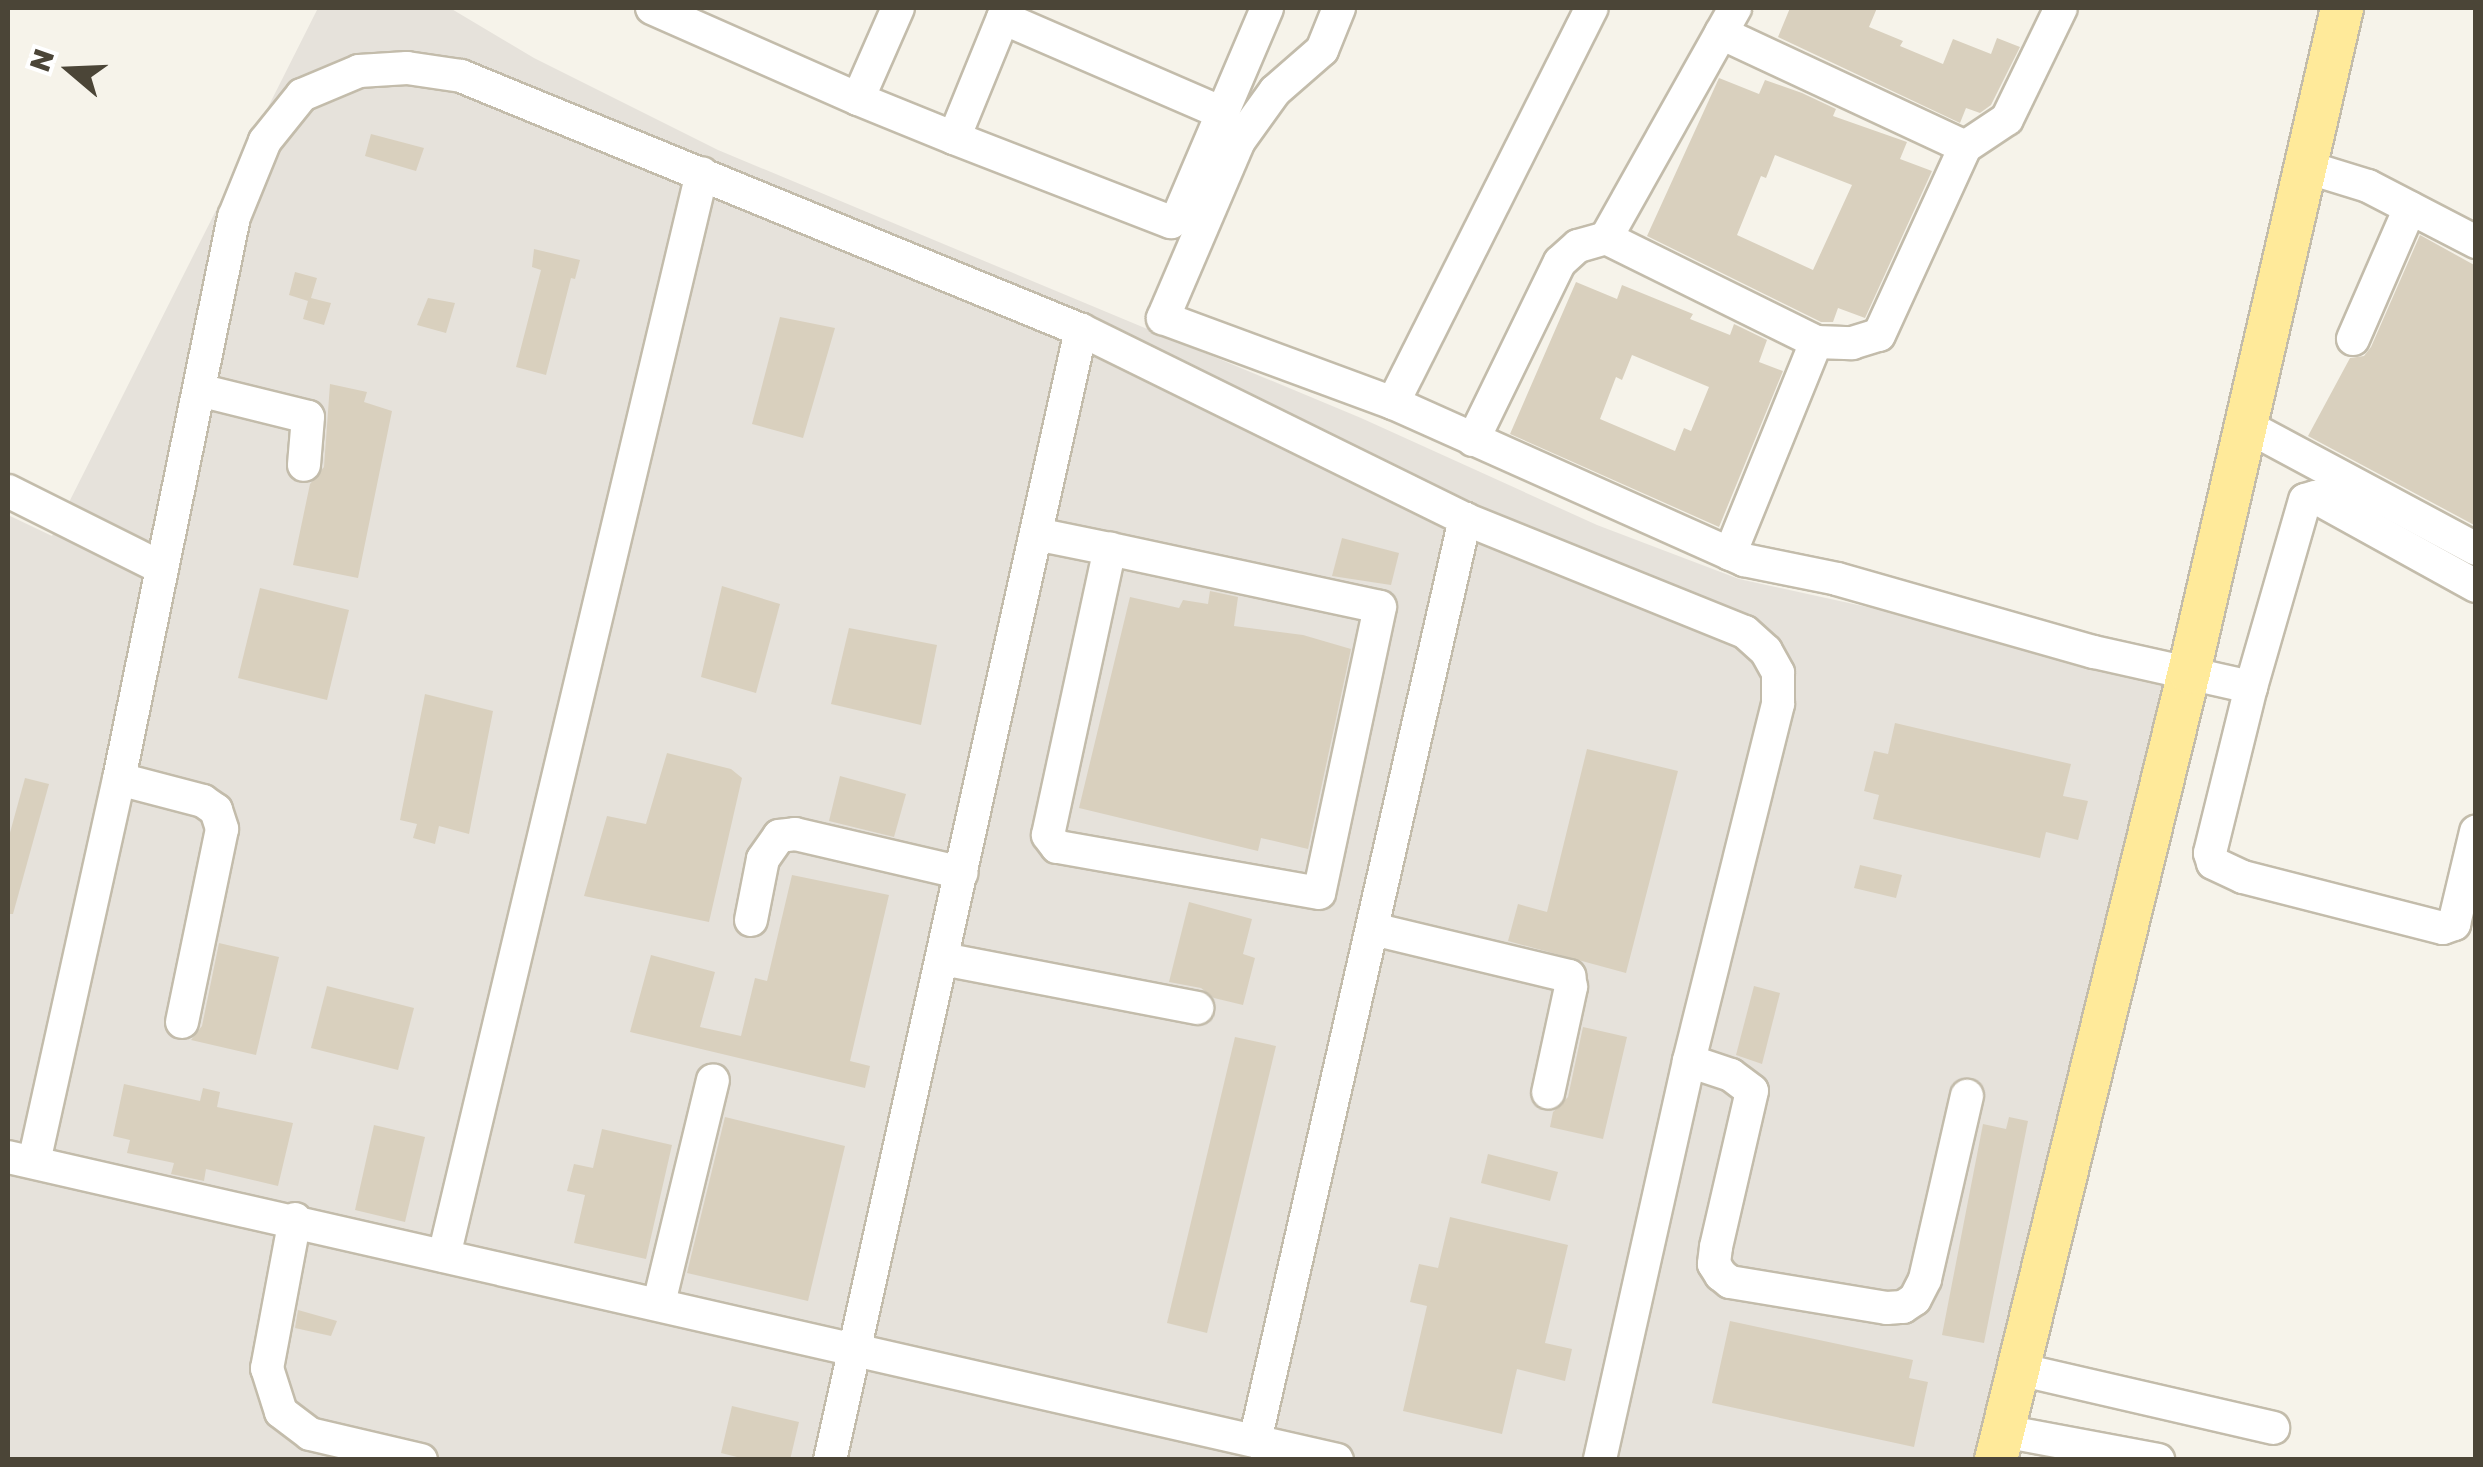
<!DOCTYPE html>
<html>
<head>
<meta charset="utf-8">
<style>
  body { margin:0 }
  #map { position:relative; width:2483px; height:1467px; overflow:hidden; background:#f6f3ea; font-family:"Golos Text",sans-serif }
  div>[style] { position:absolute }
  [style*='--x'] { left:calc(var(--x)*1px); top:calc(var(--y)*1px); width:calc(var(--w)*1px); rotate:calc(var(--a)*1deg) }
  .industrial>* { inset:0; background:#e6e2db }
  .building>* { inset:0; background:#d9d0be }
  .roads { filter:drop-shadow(2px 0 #c3bcab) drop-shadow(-2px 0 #c3bcab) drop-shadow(0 2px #c3bcab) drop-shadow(0 -2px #c3bcab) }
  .minor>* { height:32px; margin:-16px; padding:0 16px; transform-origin:16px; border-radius:16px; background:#fff }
  .major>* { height:42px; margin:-21px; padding:0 21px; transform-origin:21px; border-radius:21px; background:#ffea9a }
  span { translate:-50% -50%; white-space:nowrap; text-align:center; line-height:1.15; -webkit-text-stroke:9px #fff; paint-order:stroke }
  .frame { position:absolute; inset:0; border:10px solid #4b4537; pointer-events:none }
  .north { position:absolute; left:20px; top:20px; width:100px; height:100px; -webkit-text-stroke:8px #fff; paint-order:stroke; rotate:289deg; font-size:28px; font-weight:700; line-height:40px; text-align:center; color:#4b4537 }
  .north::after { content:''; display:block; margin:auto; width:35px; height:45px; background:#4b4537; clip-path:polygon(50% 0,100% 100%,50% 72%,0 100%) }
</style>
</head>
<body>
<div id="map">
  <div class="industrial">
    <div style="clip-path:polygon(318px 8px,450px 8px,534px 58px,718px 150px,1361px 418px,1597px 525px,1739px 579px,2165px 672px,1974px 1459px,8px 1459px,8px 515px,52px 536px)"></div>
  </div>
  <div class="building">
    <div style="clip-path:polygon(1790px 8px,1877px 8px,1869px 27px,1903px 41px,1900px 46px,1943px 64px,1953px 39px,1991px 54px,1997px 38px,2020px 47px,1991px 105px,1980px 113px,1966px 108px,1960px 123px,1778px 37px)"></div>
    <div style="clip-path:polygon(evenodd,1719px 78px,1759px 94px,1765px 80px,1802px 93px,1836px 109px,1833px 116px,1907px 142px,1900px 159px,1932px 171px,1865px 318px,1838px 308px,1833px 322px,1821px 322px,1647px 236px,1719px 78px,1775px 155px,1852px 185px,1813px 270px,1737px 235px,1761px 176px,1766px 178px,1775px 155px)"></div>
    <div style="clip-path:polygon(371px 134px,424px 148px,416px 171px,365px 156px)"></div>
    <div style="clip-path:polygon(2420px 235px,2476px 266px,2476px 526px,2308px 436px,2350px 358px,2364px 356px,2371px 347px)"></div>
    <div style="clip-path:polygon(534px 249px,580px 260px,575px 279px,571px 278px,546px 375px,516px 367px,541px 270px,532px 267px)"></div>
    <div style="clip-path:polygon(295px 272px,317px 278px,311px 298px,331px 303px,324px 325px,303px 319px,308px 301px,289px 295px)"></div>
    <div style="clip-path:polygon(evenodd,1576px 282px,1617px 299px,1622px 285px,1693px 314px,1690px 319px,1730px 335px,1734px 324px,1767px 340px,1759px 362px,1783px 371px,1719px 527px,1510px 434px,1576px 282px,1632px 355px,1709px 387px,1691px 431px,1684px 428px,1675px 451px,1600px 419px,1616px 377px,1622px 380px,1632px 355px)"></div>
    <div style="clip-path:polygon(428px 298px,455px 303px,446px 333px,417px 325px)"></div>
    <div style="clip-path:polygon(780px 317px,835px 328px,803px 438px,752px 424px)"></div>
    <div style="clip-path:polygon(330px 384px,367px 392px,364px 402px,392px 411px,358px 578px,293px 565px,310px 484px,324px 467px)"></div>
    <div style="clip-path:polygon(1342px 538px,1399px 553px,1391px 585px,1332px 576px)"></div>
    <div style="clip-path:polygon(722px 586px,780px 604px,756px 693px,701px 677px)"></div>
    <div style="clip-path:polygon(260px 588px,349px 610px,327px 700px,238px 678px)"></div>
    <div style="clip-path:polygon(1210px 591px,1238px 597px,1234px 626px,1303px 635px,1351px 649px,1308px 849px,1261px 838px,1258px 851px,1079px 808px,1130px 597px,1179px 608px,1183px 600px,1208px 604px)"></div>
    <div style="clip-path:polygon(849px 628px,937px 645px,921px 725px,831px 704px)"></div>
    <div style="clip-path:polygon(425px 694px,493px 711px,469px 834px,439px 826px,435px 844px,413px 838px,417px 824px,400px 820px)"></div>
    <div style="clip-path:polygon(1895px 723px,2071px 764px,2063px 796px,2088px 801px,2078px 840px,2046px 832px,2040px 858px,1873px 819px,1879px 795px,1864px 791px,1874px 751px,1888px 754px)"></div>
    <div style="clip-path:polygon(1587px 749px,1678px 771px,1626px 973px,1508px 941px,1518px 904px,1547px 912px)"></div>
    <div style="clip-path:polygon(667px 753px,731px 769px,742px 778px,709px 922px,584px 896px,607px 816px,646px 824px)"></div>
    <div style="clip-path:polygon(840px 776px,906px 794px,894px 837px,829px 821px)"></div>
    <div style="clip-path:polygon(25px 778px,49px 784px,13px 914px,8px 914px,8px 840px)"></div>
    <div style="clip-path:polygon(1860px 865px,1902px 875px,1896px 898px,1854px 888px)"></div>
    <div style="clip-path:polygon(792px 875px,889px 895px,850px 1061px,870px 1066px,865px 1088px,630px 1032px,651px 955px,715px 972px,700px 1027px,741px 1036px,755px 978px,767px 981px)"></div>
    <div style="clip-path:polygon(1189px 902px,1252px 919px,1243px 954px,1255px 958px,1243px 1005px,1214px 998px,1201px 988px,1169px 982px)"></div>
    <div style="clip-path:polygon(219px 943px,279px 957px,256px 1055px,191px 1040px,202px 1026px)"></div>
    <div style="clip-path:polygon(327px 986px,414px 1008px,398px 1070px,311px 1048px)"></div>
    <div style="clip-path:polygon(1754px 986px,1780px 993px,1762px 1064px,1736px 1055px)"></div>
    <div style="clip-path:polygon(1583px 1027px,1627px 1037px,1603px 1139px,1550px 1127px,1553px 1112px,1568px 1097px)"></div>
    <div style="clip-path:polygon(1235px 1037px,1276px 1046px,1207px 1333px,1167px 1323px)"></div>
    <div style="clip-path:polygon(124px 1084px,200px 1101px,203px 1088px,220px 1092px,217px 1107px,293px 1123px,278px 1186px,206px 1169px,204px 1181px,171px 1174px,174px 1163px,127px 1153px,130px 1140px,113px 1136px)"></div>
    <div style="clip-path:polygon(725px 1117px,845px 1146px,808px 1301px,687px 1273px)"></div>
    <div style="clip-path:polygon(2009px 1117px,2028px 1121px,1984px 1343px,1942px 1335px,1983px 1124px,2006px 1129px)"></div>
    <div style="clip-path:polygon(374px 1125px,425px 1137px,405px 1222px,355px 1210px)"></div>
    <div style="clip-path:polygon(602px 1129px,672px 1145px,646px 1259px,574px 1243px,585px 1195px,567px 1191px,574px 1164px,593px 1168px)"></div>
    <div style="clip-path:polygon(1488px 1154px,1558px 1172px,1550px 1201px,1481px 1183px)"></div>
    <div style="clip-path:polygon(1450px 1217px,1568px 1245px,1545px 1343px,1572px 1349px,1565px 1381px,1517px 1369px,1502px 1434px,1403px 1411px,1427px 1306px,1410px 1302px,1419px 1264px,1438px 1268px)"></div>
    <div style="clip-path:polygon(298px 1310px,337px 1321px,331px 1336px,295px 1328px)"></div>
    <div style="clip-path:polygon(1730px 1321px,1913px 1360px,1909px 1378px,1928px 1382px,1914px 1447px,1712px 1403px)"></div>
    <div style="clip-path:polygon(732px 1406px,799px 1422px,790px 1460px,749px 1460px,721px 1453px)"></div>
  </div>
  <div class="roads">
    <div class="minor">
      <div style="--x:652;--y:8;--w:225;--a:23.8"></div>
      <div style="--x:858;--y:99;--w:99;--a:-66.3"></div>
      <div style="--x:1339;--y:8;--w:45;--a:112"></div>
      <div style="--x:1322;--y:50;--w:62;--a:138.9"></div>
      <div style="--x:1275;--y:91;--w:62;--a:125.8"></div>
      <div style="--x:1239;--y:141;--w:193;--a:113.2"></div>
      <div style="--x:1163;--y:318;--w:245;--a:20.3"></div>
      <div style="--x:1393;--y:403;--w:442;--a:-63.3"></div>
      <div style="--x:1003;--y:18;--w:240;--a:23.4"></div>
      <div style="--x:1721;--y:33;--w:269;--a:25"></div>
      <div style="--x:858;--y:99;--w:104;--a:22.1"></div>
      <div style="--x:954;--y:138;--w:140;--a:-67.8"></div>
      <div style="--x:954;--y:138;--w:233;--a:21.2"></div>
      <div style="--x:1171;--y:222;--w:9;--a:-36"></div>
      <div style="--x:1178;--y:217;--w:227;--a:-66.9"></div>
      <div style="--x:2303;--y:166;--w:68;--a:17.1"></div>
      <div style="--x:2368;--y:186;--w:122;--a:27.4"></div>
      <div style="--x:1606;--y:238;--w:264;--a:-60.7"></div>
      <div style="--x:2353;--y:339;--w:143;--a:-66.5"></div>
      <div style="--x:199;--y:390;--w:112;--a:13.9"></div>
      <div style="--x:308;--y:417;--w:48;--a:94.8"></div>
      <div style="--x:1393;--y:403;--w:385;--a:24.1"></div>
      <div style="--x:1744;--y:560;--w:95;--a:11.5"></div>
      <div style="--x:1837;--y:579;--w:267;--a:15.9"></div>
      <div style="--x:2094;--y:652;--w:161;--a:12.6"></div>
      <div style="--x:2245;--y:425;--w:262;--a:28.2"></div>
      <div style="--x:1473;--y:440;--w:198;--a:-64"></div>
      <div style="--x:1560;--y:262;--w:24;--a:-42"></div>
      <div style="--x:1578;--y:246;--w:29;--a:-16"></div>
      <div style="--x:1606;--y:238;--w:234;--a:26.3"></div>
      <div style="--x:8;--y:491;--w:172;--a:26.6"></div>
      <div style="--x:1036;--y:534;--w:76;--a:11.5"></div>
      <div style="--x:1110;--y:549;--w:276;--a:12.1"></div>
      <div style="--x:1380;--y:607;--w:292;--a:102"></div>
      <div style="--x:1319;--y:893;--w:266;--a:-170"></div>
      <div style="--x:1057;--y:847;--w:15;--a:-127"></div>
      <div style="--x:1048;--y:835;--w:293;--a:-77.8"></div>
      <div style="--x:1730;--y:554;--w:229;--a:-67.9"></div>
      <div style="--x:1816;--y:342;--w:36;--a:2"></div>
      <div style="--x:1852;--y:343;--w:28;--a:-17"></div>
      <div style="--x:1879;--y:335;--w:207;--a:-65.4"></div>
      <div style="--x:1965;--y:147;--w:50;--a:-33.7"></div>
      <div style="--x:2007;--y:119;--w:123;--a:-64.1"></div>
      <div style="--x:2476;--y:586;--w:184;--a:-151.1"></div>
      <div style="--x:2315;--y:497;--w:10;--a:163"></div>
      <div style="--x:2305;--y:500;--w:195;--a:106.1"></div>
      <div style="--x:2251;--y:687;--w:171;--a:103.9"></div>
      <div style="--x:2210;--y:853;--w:10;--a:73"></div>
      <div style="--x:2213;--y:863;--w:33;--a:25"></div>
      <div style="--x:2243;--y:877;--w:206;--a:14.3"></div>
      <div style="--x:2443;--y:928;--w:12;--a:-20"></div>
      <div style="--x:2454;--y:924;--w:95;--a:-76.6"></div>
      <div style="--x:119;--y:779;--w:87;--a:14.7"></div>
      <div style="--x:203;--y:801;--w:16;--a:35"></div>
      <div style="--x:216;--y:810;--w:20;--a:72"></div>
      <div style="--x:222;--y:829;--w:197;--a:101.7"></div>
      <div style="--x:751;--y:920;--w:62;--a:-78.9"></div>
      <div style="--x:763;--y:859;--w:28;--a:-55"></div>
      <div style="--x:779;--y:836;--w:16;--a:-7"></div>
      <div style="--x:795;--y:834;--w:171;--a:13.1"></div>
      <div style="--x:1373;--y:929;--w:202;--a:13.5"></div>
      <div style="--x:1569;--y:976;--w:11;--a:80"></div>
      <div style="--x:1571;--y:987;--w:108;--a:102.2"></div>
      <div style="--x:943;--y:959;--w:259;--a:10.9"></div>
      <div style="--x:1689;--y:1061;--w:44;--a:18.4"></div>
      <div style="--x:1731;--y:1075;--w:26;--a:37"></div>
      <div style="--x:1752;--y:1091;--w:160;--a:103"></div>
      <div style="--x:1716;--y:1247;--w:17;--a:97"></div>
      <div style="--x:1714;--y:1264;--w:13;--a:58"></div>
      <div style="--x:1721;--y:1275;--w:11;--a:38"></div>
      <div style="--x:1730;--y:1282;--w:159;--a:9.4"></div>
      <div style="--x:1887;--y:1308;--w:16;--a:-4"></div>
      <div style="--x:1903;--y:1307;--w:14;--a:-34"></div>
      <div style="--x:1915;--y:1299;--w:22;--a:-63"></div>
      <div style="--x:1925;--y:1279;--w:188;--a:-77.1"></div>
      <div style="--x:8;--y:1157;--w:1363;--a:12.84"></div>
      <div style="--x:34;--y:1162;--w:392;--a:-77.5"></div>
      <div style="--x:119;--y:779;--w:574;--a:-78.44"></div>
      <div style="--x:234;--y:217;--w:82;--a:-67.8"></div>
      <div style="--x:265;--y:141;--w:59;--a:-51.2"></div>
      <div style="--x:302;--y:95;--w:62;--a:-22.8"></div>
      <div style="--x:359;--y:71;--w:48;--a:-3.6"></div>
      <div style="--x:407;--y:68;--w:55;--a:8.4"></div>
      <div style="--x:461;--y:76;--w:670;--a:22.28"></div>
      <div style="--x:1081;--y:330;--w:428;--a:26.2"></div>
      <div style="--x:1465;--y:519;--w:302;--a:22"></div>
      <div style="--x:1745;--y:632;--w:28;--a:42"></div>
      <div style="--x:1766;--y:651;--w:25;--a:61"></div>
      <div style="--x:1778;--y:673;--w:31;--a:90"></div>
      <div style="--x:1778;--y:704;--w:368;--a:104"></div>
      <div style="--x:1689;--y:1061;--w:409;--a:102.6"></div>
      <div style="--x:295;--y:1219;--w:152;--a:100.6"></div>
      <div style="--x:267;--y:1368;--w:46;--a:72.3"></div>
      <div style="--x:281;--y:1412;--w:36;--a:37"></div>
      <div style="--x:310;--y:1434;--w:114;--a:13.2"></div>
      <div style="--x:444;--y:1256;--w:1113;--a:-76.6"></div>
      <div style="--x:659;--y:1303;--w:229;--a:-76.4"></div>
      <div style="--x:2018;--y:1369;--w:262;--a:13"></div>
      <div style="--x:2003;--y:1431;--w:158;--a:10.6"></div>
      <div style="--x:1255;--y:1441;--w:946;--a:-77.17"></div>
      <div style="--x:830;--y:1460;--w:1158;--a:-77.48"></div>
    </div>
    <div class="major">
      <div style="--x:1996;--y:1460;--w:811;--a:-76.24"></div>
      <div style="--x:2189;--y:672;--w:681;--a:-77.02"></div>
    </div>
  </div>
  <div class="frame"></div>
  <div class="north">N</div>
</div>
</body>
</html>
